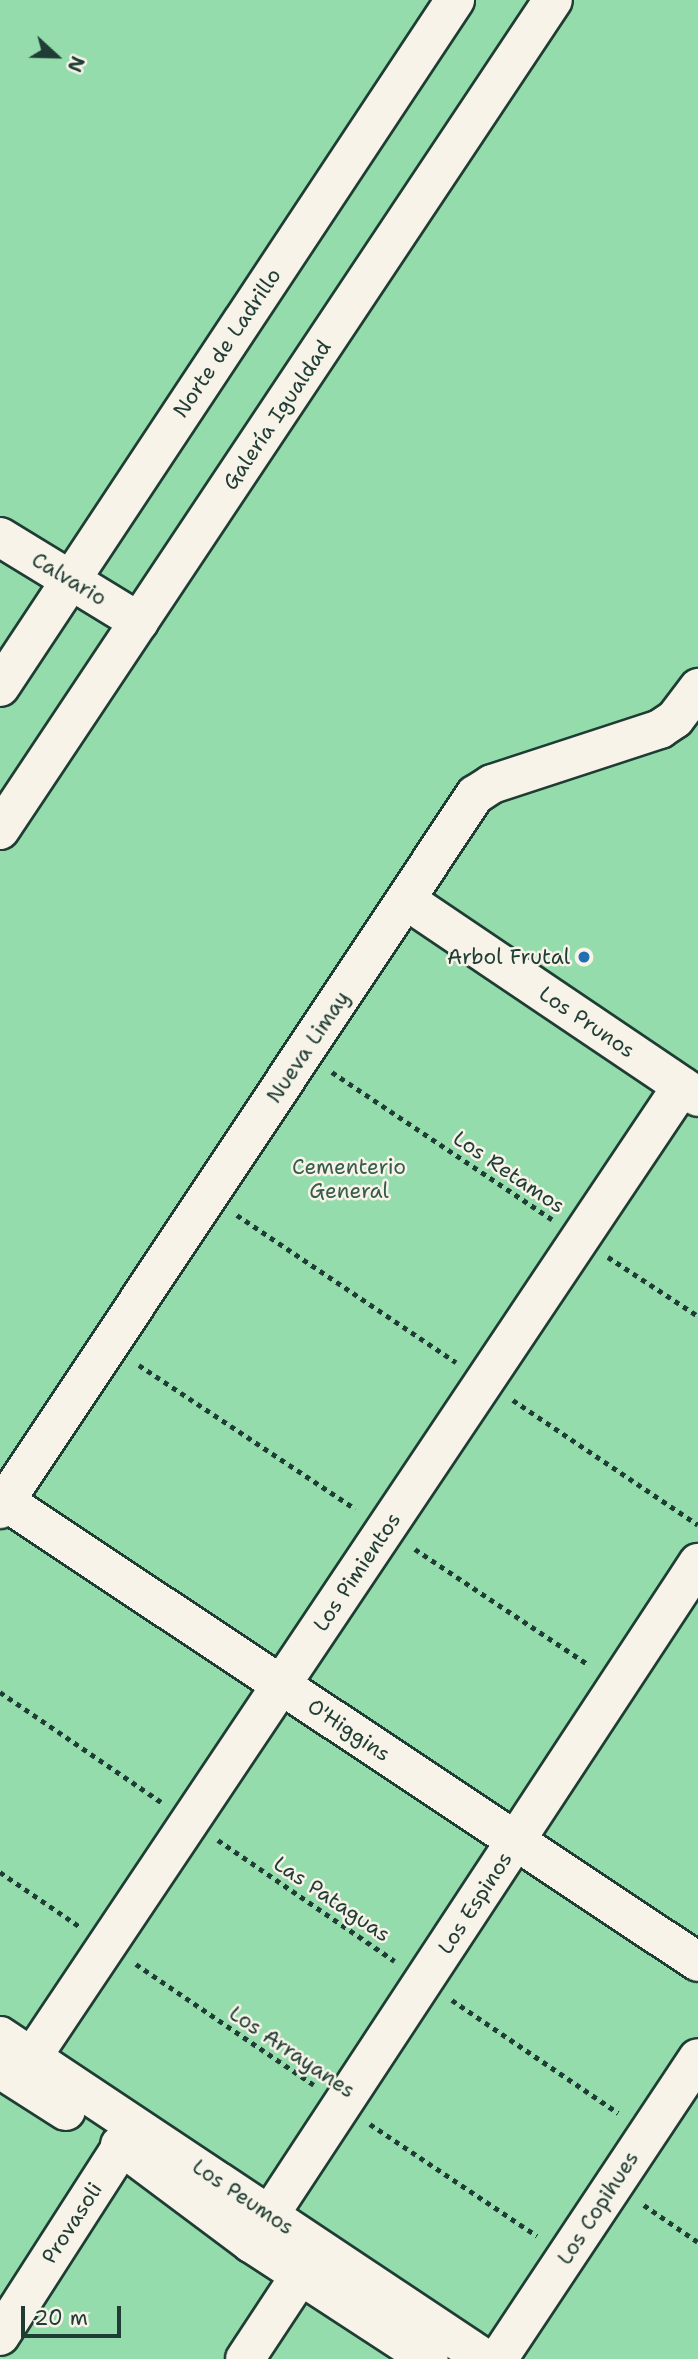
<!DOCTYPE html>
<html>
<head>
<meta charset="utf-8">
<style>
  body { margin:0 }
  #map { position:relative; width:698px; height:2359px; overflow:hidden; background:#f7f3e8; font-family:"Shantell Sans",sans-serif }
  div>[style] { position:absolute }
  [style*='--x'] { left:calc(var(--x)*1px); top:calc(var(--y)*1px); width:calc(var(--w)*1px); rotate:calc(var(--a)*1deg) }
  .green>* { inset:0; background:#94dcab }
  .path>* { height:4.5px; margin-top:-2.25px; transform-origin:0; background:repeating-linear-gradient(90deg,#1f3d34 0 5px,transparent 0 10px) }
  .roads { filter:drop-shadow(2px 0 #1f3d34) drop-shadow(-2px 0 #1f3d34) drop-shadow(0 2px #1f3d34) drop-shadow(0 -2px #1f3d34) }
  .minor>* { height:38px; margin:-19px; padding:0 19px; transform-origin:19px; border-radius:19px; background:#f7f3e8 }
  .dots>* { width:19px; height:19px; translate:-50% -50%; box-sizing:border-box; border:4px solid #f7f3e8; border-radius:50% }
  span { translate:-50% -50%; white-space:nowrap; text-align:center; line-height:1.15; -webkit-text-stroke:5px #f7f3e8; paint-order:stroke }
  .street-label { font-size:21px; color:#1f3d34 }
  .poi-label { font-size:21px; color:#1f3d34 }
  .right { translate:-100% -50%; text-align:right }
  .park-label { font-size:21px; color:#365d4c }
  .north { position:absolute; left:21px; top:21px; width:70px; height:70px; -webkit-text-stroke:5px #f7f3e8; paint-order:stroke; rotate:112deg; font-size:19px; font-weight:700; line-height:28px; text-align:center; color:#1f3d34 }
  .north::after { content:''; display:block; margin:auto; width:24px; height:32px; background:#1f3d34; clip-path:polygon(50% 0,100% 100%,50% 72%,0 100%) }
  .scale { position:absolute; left:21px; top:2306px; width:100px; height:32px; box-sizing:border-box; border:4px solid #1f3d34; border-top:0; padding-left:9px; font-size:21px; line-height:24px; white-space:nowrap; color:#1f3d34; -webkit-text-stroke:5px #f7f3e8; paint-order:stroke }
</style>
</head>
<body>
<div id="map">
  <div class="green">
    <div style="clip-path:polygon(0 0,698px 0,698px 2359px,0 2359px)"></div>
  </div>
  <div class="path">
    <div style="--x:332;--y:1072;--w:265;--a:33.8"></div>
    <div style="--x:237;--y:1215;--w:264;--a:33.9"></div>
    <div style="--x:608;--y:1257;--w:108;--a:33.2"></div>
    <div style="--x:139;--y:1365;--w:260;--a:33.6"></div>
    <div style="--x:513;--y:1400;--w:223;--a:34"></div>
    <div style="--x:415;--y:1549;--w:209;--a:33.7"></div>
    <div style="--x:0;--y:1692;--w:195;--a:34.3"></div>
    <div style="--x:218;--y:1840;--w:214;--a:34.4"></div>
    <div style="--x:0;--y:1872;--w:96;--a:34.4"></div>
    <div style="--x:136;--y:1964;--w:215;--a:34.2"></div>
    <div style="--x:452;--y:2000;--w:201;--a:34.2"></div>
    <div style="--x:370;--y:2124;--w:201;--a:33.8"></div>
    <div style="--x:644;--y:2205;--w:65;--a:34.4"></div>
  </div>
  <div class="roads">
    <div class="minor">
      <div style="--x:0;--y:537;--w:163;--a:31.4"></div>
      <div style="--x:0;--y:687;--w:824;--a:-56.48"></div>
      <div style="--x:0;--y:830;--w:997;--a:-56.33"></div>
      <div style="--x:406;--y:900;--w:352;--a:34"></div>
      <div style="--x:0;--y:1498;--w:838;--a:33.61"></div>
      <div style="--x:0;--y:1509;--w:858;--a:-56.37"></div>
      <div style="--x:475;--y:795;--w:20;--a:-33"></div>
      <div style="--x:492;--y:784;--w:177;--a:-18.1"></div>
      <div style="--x:660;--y:729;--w:18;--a:-34"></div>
      <div style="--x:675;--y:719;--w:39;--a:-53"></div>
      <div style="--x:0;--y:2036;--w:583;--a:33.66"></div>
      <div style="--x:32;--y:2057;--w:1168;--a:-56.2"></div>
      <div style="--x:0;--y:2069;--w:78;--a:32.5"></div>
      <div style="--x:120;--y:2145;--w:164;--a:36.8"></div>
      <div style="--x:251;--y:2243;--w:212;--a:33.1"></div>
      <div style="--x:251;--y:2243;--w:814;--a:-56.68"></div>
      <div style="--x:0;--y:2336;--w:226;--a:-57.3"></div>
      <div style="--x:245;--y:2359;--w:102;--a:-56.6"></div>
      <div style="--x:498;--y:2359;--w:361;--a:-56.4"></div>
    </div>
  </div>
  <div class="dots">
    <div style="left:584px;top:957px;background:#1f6fb2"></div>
  </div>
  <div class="street-label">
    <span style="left:227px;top:343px;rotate:-56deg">Norte de Ladrillo</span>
    <span style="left:277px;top:415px;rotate:-56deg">Galería Igualdad</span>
    <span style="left:69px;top:579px;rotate:31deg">Calvario</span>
    <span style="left:587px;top:1022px;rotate:34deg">Los Prunos</span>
    <span style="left:308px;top:1047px;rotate:-56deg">Nueva Limay</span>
    <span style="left:509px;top:1172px;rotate:34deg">Los Retamos</span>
    <span style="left:357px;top:1572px;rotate:-56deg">Los Pimientos</span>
    <span style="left:349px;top:1730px;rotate:34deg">O'Higgins</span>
    <span style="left:332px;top:1899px;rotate:34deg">Las Pataguas</span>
    <span style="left:475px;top:1903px;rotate:-57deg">Los Espinos</span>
    <span style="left:292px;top:2052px;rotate:34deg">Los Arrayanes</span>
    <span style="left:243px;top:2197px;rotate:34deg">Los Peumos</span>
    <span style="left:598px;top:2208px;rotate:-57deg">Los Copihues</span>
    <span style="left:72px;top:2223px;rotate:-57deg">Provasoli</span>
  </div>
  <div class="poi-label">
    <span class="right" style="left:570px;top:957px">Arbol Frutal</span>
  </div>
  <div class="park-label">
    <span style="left:349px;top:1179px">Cementerio<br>General</span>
  </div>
  <div class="north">N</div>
  <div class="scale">20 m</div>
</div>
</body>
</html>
